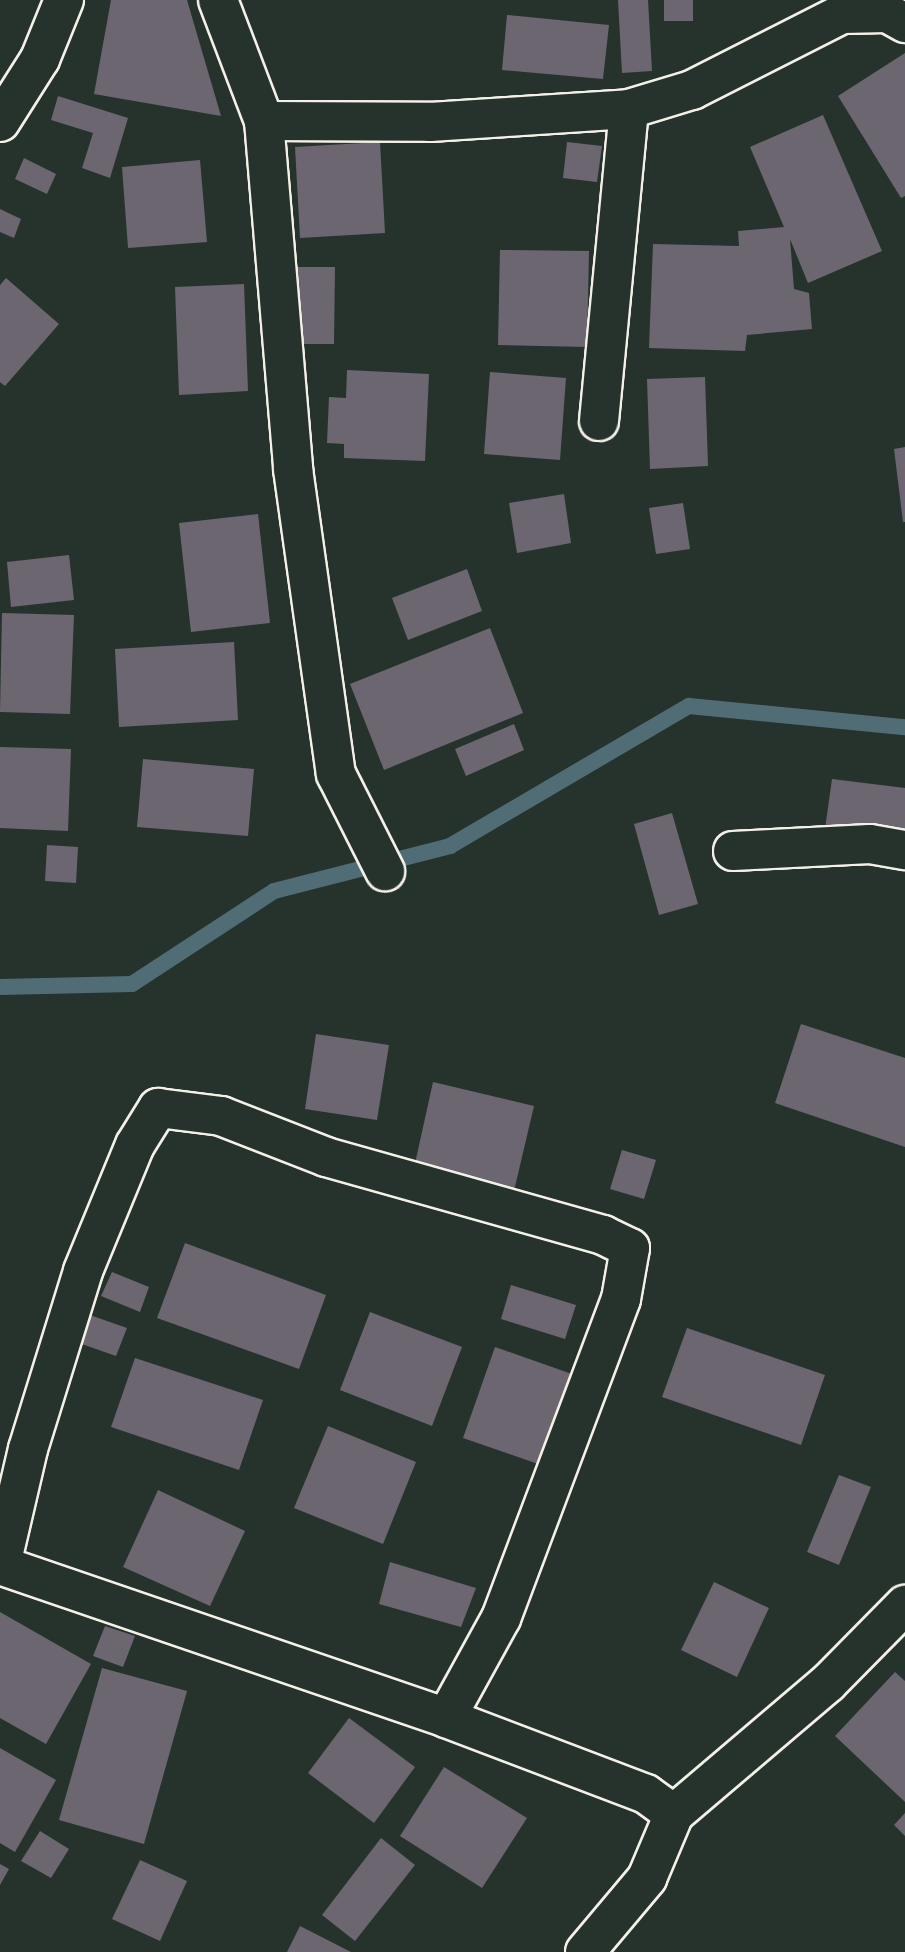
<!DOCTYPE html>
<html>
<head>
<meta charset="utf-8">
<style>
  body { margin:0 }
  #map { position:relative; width:905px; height:1952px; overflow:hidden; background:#26332d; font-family:"Indie Flower",sans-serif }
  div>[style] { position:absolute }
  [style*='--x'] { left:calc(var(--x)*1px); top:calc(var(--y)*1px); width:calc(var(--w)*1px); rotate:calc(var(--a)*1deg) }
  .stream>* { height:16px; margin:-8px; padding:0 8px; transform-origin:8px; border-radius:8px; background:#506d76 }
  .building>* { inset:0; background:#6c6670 }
  .roads { filter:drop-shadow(2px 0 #f4f1e8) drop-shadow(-2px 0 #f4f1e8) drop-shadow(0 2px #f4f1e8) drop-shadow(0 -2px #f4f1e8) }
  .minor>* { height:38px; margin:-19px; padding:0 19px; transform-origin:19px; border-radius:19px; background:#26332d }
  span { translate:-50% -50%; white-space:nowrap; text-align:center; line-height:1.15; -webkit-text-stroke:5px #26332d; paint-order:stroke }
</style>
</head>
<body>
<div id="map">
  <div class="stream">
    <div style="--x:0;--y:987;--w:132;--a:-1.3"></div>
    <div style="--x:132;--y:984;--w:170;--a:-33.2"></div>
    <div style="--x:274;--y:891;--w:182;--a:-14.3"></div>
    <div style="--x:450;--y:846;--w:277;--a:-30.4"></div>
    <div style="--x:689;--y:706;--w:217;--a:5.6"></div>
  </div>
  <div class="building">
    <div style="clip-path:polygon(111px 0,187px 0,221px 116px,94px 94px)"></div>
    <div style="clip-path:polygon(618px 0,648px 0,652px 71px,622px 73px)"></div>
    <div style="clip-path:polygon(664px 0,693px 0,693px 21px,664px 21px)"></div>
    <div style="clip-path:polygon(507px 15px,609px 25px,603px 79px,502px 70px)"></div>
    <div style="clip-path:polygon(905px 53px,905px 196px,901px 198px,838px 96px)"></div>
    <div style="clip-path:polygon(58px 96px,128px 118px,110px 178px,82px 168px,93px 133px,51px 120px)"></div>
    <div style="clip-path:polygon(823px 115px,882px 251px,808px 283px,790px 239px,794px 289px,809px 293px,812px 329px,747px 335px,745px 351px,649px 348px,653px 244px,739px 246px,738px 231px,784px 227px,750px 147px)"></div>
    <div style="clip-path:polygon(380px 142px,385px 233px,300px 238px,295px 147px)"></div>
    <div style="clip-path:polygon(567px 142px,602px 146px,597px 182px,563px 178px)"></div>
    <div style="clip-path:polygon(24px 158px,56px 174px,47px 194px,15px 179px)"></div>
    <div style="clip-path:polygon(200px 160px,207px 242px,128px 248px,122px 167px)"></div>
    <div style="clip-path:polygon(0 209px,21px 219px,14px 238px,0 232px)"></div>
    <div style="clip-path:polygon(500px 250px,589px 251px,587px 347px,498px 345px)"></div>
    <div style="clip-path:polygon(294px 267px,335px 267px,334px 344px,294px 344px)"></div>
    <div style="clip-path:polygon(6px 278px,59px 324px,5px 386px,0 382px,0 285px)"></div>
    <div style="clip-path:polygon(244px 284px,248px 391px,179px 395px,175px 287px)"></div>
    <div style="clip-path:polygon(347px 370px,429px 374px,425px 461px,344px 458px,344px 444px,327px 443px,329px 397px,346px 398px)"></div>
    <div style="clip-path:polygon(490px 372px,566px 378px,560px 460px,484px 454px)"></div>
    <div style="clip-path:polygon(705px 377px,708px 466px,650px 469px,647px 379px)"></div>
    <div style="clip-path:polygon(905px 447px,905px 522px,903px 522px,894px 449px)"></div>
    <div style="clip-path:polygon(564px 494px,571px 543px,517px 553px,509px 503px)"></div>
    <div style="clip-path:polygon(683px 503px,690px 549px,656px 554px,649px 508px)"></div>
    <div style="clip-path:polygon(258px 514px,270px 623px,191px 632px,179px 523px)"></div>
    <div style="clip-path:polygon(69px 555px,74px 600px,11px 607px,7px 562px)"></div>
    <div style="clip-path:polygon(467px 569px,482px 611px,408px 640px,392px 598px)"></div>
    <div style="clip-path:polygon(2px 613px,74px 615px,70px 714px,0 712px)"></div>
    <div style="clip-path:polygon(490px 628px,523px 713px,384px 770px,350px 684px)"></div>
    <div style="clip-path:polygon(234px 642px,238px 720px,119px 727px,115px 649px)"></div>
    <div style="clip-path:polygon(514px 724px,524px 750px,466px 776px,455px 749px)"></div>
    <div style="clip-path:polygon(0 747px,71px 749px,68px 831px,0 828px)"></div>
    <div style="clip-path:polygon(143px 759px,254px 769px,248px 836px,137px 827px)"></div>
    <div style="clip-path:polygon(832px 779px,905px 788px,905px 838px,825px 829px)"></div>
    <div style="clip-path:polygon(672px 813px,698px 904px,659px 915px,634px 824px)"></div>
    <div style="clip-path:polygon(47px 845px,78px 847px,76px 883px,45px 881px)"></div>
    <div style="clip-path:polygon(801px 1024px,905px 1058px,905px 1147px,775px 1103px)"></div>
    <div style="clip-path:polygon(316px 1034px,389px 1045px,377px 1120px,305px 1109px)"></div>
    <div style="clip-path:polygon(433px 1082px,534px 1106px,514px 1191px,414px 1168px)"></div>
    <div style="clip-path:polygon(622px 1150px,656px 1160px,644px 1199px,610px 1189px)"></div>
    <div style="clip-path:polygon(185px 1243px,326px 1295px,299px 1369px,157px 1318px)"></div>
    <div style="clip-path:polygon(112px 1272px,149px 1287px,140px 1312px,101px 1296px)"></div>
    <div style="clip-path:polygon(511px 1285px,576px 1305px,565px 1339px,501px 1319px)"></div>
    <div style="clip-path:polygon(370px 1312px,462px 1347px,432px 1426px,340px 1390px)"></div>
    <div style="clip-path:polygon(87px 1314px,127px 1328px,116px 1356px,76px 1342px)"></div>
    <div style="clip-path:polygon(687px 1328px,825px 1375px,801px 1445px,662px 1397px)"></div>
    <div style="clip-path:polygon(495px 1347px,572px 1374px,541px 1465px,463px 1438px)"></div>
    <div style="clip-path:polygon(135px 1358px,263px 1400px,239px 1470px,111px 1427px)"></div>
    <div style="clip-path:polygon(328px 1426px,416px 1462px,383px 1544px,294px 1508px)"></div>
    <div style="clip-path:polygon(839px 1475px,871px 1487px,839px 1565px,807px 1552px)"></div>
    <div style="clip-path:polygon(158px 1490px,245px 1531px,210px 1606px,123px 1567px)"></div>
    <div style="clip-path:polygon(390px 1562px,476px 1588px,461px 1627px,379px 1604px)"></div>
    <div style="clip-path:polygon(714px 1582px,769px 1608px,737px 1677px,681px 1650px)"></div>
    <div style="clip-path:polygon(0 1612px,91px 1664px,46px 1744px,0 1718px)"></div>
    <div style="clip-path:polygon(105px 1626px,135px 1636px,123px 1667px,93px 1656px)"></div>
    <div style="clip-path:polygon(102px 1668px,187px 1691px,144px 1844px,59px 1820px)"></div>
    <div style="clip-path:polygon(895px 1672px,905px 1681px,905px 1802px,835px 1736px)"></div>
    <div style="clip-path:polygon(349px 1718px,415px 1767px,374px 1823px,308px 1773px)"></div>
    <div style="clip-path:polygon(0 1748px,56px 1780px,15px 1852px,0 1843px)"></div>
    <div style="clip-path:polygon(444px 1767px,527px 1818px,482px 1888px,400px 1836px)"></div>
    <div style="clip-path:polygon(905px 1813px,905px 1836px,894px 1825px)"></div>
    <div style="clip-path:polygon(40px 1831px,69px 1849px,51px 1878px,21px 1861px)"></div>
    <div style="clip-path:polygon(381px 1838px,415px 1865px,355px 1941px,322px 1915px)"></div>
    <div style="clip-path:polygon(140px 1860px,187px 1881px,160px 1941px,112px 1919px)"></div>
    <div style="clip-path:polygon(0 1864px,9px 1869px,0 1885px)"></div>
    <div style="clip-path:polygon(300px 1926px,351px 1952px,287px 1952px)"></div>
  </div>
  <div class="roads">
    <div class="minor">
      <div style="--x:218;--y:0;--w:129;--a:69.2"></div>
      <div style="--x:264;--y:121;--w:349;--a:85.2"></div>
      <div style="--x:293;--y:469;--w:308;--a:82"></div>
      <div style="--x:336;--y:774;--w:109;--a:63.2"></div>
      <div style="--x:264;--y:121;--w:166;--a:0.3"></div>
      <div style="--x:430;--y:122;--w:199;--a:-3.7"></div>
      <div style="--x:629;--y:109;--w:66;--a:-16.8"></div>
      <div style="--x:692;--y:90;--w:168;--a:-26.9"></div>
      <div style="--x:842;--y:14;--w:45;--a:-1.3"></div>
      <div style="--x:887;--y:13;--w:21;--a:29"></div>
      <div style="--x:0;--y:122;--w:75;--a:-57.6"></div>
      <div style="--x:40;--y:59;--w:64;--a:-67.9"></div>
      <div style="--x:599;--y:421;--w:313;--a:-84.5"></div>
      <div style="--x:733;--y:851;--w:137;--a:-2.9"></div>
      <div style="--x:870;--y:844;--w:36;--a:10"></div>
      <div style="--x:0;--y:1565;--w:472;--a:18.9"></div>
      <div style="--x:446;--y:1718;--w:214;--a:20.8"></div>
      <div style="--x:646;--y:1794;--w:34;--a:36"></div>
      <div style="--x:1;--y:1565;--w:119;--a:-76.9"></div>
      <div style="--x:28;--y:1449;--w:186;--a:-72.8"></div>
      <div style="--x:83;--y:1271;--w:136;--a:-67.6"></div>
      <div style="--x:135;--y:1145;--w:44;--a:-58.1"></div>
      <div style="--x:158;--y:1108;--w:64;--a:7.2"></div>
      <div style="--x:221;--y:1116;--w:113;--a:21.3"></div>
      <div style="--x:326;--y:1157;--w:288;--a:15.7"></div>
      <div style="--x:603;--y:1235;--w:30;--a:26"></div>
      <div style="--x:630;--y:1248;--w:52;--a:100"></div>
      <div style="--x:621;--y:1299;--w:341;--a:110.6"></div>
      <div style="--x:501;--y:1618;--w:114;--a:118.8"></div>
      <div style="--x:585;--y:1952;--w:97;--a:-50"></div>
      <div style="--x:647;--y:1878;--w:69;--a:-67.1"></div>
      <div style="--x:674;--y:1814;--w:202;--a:-40.4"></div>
      <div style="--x:828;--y:1683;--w:110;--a:-45.4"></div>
    </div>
  </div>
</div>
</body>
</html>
